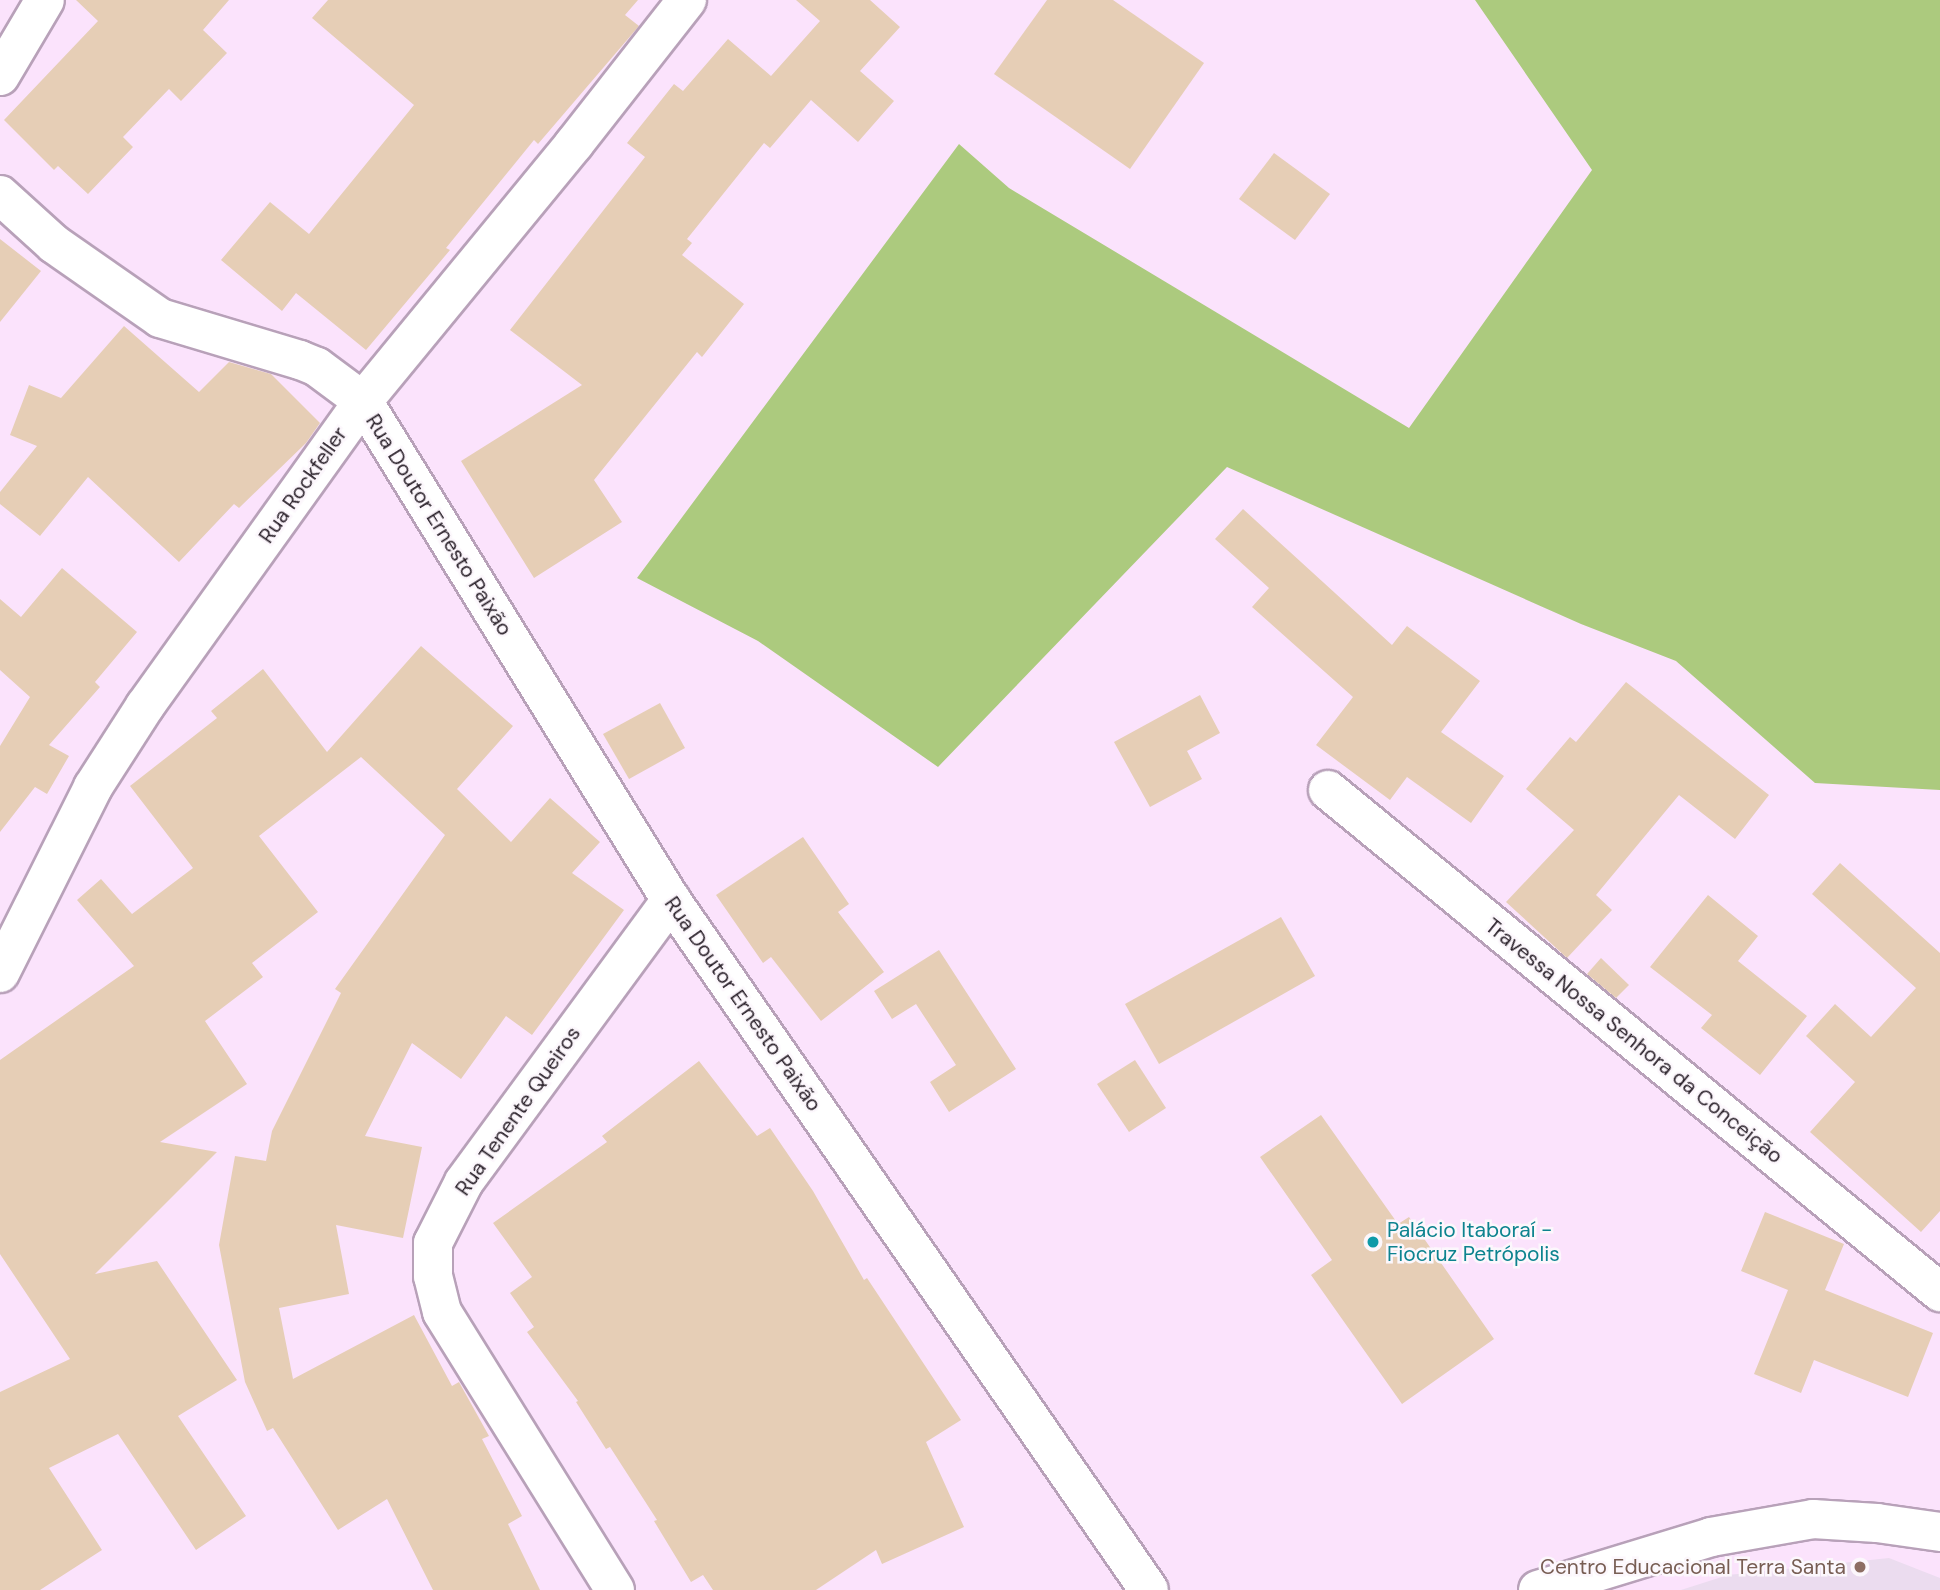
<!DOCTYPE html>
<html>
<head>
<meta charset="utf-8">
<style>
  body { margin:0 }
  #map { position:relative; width:1940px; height:1590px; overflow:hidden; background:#fbe3fc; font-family:"DM Sans",sans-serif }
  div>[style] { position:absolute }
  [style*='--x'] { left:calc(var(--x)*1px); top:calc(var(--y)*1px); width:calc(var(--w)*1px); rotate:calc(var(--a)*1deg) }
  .education>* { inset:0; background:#ebdcef }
  .green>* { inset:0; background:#acca7e }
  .building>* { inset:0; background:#e6ceb6 }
  .roads { filter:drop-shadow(2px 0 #b8a1b9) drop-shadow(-2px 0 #b8a1b9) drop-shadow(0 2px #b8a1b9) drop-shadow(0 -2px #b8a1b9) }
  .minor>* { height:38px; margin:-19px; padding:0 19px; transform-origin:19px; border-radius:19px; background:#fff }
  .dots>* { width:19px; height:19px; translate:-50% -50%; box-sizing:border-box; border:4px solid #fcf7fc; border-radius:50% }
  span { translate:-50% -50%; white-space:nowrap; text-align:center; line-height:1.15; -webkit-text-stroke:5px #fcf7fc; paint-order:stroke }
  .street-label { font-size:21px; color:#271e27 }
  .culture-label { font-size:21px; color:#0d838f }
  .left { translate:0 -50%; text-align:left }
  .education-label { font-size:21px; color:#785e54 }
  .right { translate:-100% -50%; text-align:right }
</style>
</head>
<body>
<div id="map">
  <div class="education">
    <div style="clip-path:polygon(1889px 1558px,1940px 1578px,1940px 1590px,1681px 1590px,1728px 1575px)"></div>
  </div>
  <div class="green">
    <div style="clip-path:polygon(1475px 0,1940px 0,1940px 790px,1815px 783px,1676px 661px,1581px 624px,1227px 467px,938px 767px,758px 641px,637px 578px,959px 144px,1009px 188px,1409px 428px,1592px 170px)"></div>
  </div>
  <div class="building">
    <div style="clip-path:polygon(76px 0,229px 0,203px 30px,227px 53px,181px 101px,169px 89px,123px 137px,133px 147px,88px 194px,58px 166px,54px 170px,4px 120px,98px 21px)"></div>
    <div style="clip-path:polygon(328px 0,638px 0,625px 15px,639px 26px,538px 144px,534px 140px,446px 248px,450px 250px,366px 350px,296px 293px,282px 311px,221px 260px,270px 202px,309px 234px,414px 105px,312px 18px)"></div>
    <div style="clip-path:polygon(796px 0,870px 0,900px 27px,860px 71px,894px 101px,858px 142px,811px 100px,770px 148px,764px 143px,687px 239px,692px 243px,682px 255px,744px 304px,702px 357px,697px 352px,594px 480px,622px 522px,534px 578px,461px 461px,582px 385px,510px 330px,645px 157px,627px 143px,674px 84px,683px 91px,728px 39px,771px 76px,820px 21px)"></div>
    <div style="clip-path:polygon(1047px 0,1113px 0,1204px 63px,1130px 169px,994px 74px)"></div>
    <div style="clip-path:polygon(1274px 153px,1330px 194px,1295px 240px,1239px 199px)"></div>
    <div style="clip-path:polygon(0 239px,41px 271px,0 322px)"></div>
    <div style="clip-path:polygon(124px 326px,199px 392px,229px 362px,271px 374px,320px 423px,306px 443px,239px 508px,234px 504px,179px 562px,88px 477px,40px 536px,0 504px,0 492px,37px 446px,10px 435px,29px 385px,61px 398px)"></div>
    <div style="clip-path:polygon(1243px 509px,1392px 645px,1407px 626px,1480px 681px,1441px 732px,1504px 776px,1471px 823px,1407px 777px,1390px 800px,1316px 745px,1353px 697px,1252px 607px,1269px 588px,1215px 539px)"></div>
    <div style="clip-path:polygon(62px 568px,137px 632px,95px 682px,100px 687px,49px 745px,69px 756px,47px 794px,35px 787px,0 832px,0 746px,30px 697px,0 670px,0 599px,21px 617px)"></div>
    <div style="clip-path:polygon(421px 646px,513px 726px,457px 789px,511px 842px,550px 798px,600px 842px,572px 873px,624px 910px,532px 1035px,506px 1016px,461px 1079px,412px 1043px,365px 1136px,422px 1147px,403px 1238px,336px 1225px,349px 1294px,279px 1308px,293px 1379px,414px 1315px,452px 1386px,459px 1382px,489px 1436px,482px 1439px,522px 1516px,508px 1524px,540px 1590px,433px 1590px,387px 1499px,338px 1530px,273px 1428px,267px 1431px,245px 1382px,219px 1245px,235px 1156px,266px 1161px,272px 1131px,341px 993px,335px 989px,445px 835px,361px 757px,259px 836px,318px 912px,252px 963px,263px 977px,205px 1021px,247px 1084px,160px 1142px,217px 1152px,95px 1274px,157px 1261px,237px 1380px,178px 1416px,246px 1516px,196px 1550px,118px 1434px,49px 1468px,102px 1550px,40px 1590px,0 1590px,0 1392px,70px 1359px,0 1254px,0 1060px,134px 966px,77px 900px,101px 879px,132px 914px,193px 868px,130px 786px,217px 718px,211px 711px,263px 669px,327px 752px)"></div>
    <div style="clip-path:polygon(1626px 682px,1769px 795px,1735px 839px,1679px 795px,1596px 895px,1612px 910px,1567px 958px,1506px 902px,1574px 830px,1526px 789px,1570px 737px,1576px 742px)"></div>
    <div style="clip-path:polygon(1200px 695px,1220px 733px,1187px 751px,1202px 779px,1150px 807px,1114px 742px)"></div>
    <div style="clip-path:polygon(660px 703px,685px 748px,629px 779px,603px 734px)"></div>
    <div style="clip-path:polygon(803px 837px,849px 904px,838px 912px,884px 972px,821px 1021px,771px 957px,763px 963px,716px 895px)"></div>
    <div style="clip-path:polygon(1840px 863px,1940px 953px,1940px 1211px,1921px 1232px,1810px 1132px,1855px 1082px,1806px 1036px,1835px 1004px,1871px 1037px,1916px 988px,1812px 894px)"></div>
    <div style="clip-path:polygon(1708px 895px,1758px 936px,1738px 961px,1807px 1016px,1760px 1075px,1701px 1028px,1712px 1015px,1650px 967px)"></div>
    <div style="clip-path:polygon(1281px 917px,1315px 976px,1159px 1064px,1125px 1004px)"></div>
    <div style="clip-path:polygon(939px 950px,1016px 1069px,949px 1112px,930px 1082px,956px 1065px,916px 1004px,892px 1019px,874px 991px)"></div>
    <div style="clip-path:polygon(1601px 958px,1629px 985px,1616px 998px,1587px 974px)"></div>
    <div style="clip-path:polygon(1135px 1060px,1166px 1108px,1129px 1132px,1097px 1084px)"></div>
    <div style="clip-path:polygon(699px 1061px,757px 1136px,770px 1128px,813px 1191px,864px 1280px,867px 1278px,961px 1420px,926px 1442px,964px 1527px,882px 1564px,876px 1550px,816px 1590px,713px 1590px,703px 1575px,691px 1582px,654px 1521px,657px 1520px,610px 1447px,606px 1449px,576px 1402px,578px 1401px,527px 1332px,534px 1327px,510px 1293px,532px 1277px,493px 1223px,607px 1142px,602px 1136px)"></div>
    <div style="clip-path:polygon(1321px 1115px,1398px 1224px,1409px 1217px,1494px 1339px,1402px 1404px,1311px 1275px,1332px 1260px,1260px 1157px)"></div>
    <div style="clip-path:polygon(1765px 1212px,1844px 1244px,1825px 1290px,1933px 1333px,1908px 1397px,1814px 1360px,1801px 1393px,1754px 1374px,1788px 1290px,1741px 1271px)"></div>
  </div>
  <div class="roads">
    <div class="minor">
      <div style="--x:0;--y:76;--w:88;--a:-59.4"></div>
      <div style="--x:0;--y:195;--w:73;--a:42.2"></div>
      <div style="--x:54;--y:244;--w:129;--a:34.9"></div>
      <div style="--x:160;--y:318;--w:146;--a:16.7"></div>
      <div style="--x:300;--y:360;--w:18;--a:22"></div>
      <div style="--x:317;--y:367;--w:57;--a:36.5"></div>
      <div style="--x:363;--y:401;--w:586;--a:58.32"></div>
      <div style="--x:671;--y:900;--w:839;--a:55.29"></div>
      <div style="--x:1328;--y:790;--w:792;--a:39.36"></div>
      <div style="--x:0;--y:973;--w:208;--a:-63.4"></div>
      <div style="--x:93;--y:787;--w:96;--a:-57.3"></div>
      <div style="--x:145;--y:706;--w:375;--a:-54.4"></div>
      <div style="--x:363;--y:401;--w:333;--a:-50.6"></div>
      <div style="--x:574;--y:144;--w:183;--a:-51.9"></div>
      <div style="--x:615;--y:1590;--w:327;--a:-121.9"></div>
      <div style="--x:442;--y:1312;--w:37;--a:-104"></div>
      <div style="--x:433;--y:1276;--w:33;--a:-90"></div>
      <div style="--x:433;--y:1243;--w:68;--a:-63.1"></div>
      <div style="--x:464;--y:1182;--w:350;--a:-53.7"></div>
      <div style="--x:1538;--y:1590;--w:181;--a:-17"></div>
      <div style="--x:1711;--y:1537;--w:104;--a:-10"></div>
      <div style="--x:1813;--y:1519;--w:64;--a:3.6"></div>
      <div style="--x:1877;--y:1523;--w:64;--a:8.1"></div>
    </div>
  </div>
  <div class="dots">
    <div style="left:1373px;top:1242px;background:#0f9aa8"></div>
    <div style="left:1860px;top:1567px;background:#8d6e63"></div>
  </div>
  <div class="street-label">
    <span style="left:303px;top:485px;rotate:-55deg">Rua Rockfeller</span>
    <span style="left:439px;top:525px;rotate:58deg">Rua Doutor Ernesto Paixão</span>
    <span style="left:743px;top:1004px;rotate:55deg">Rua Doutor Ernesto Paixão</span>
    <span style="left:1634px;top:1041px;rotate:39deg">Travessa Nossa Senhora da Conceição</span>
    <span style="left:518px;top:1111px;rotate:-55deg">Rua Tenente Queiros</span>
  </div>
  <div class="culture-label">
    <span class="left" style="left:1387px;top:1242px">Palácio Itaboraí -<br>Fiocruz Petrópolis</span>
  </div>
  <div class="education-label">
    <span class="right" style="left:1846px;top:1567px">Centro Educacional Terra Santa</span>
  </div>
</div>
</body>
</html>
